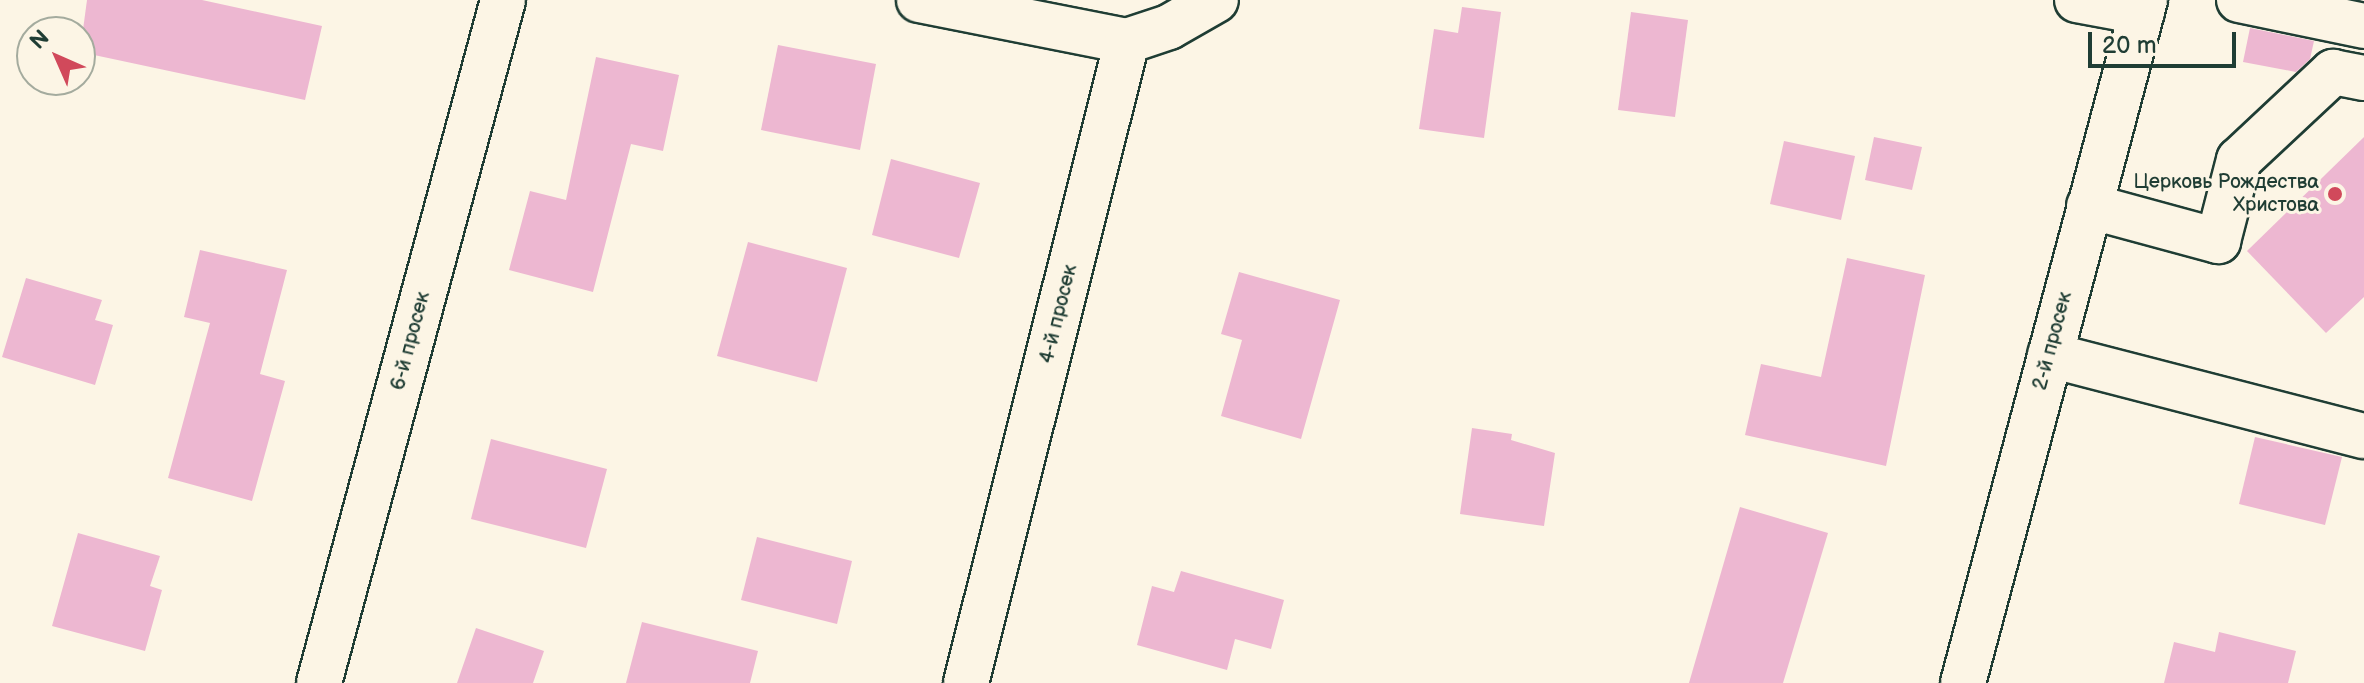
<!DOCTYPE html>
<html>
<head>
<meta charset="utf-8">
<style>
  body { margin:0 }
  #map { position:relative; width:2364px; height:683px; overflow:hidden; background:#fcf5e5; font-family:"Balsamiq Sans",sans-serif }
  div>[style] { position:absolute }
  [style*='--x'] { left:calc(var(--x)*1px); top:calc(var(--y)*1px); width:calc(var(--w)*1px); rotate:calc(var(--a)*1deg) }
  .building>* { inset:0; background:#edb7d1 }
  .roads { filter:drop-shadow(2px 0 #1f3d34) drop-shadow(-2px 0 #1f3d34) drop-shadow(0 2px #1f3d34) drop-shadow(0 -2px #1f3d34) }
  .minor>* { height:44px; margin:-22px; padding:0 22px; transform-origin:22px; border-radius:22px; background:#fcf5e5 }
  .dots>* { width:22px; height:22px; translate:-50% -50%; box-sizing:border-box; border:4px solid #fcf5e5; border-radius:50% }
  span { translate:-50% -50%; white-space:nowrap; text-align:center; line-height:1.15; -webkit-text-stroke:6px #fcf5e5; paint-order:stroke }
  .poi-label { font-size:20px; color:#1f3d34 }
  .right { translate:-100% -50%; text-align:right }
  .street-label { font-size:20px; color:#1f3d34 }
  .north { position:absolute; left:16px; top:16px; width:80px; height:80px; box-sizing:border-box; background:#fcf5e5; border:2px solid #a4ab9e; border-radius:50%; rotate:315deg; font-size:22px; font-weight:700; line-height:32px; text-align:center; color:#1f3d34 }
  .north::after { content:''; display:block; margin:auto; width:28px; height:36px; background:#d1495b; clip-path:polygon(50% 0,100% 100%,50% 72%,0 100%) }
  .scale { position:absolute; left:2088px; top:32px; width:148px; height:36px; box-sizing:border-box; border:4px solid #1f3d34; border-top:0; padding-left:10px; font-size:24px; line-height:28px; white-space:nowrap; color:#1f3d34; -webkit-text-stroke:6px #fcf5e5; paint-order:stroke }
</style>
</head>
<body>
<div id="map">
  <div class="building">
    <div style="clip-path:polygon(87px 0,202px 0,322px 26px,305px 100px,80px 52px)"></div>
    <div style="clip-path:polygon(1462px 7px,1501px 12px,1484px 138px,1419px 129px,1434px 29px,1458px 33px)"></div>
    <div style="clip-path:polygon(1631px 12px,1688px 20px,1675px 117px,1618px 110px)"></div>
    <div style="clip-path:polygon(2250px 28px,2314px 41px,2310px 59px,2296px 72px,2243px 62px)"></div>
    <div style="clip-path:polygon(778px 45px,876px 64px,860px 150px,761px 130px)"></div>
    <div style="clip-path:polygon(596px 57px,679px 75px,663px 151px,631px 144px,593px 292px,509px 270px,530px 191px,566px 200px)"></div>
    <div style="clip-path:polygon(1874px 137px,1922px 147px,1912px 190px,1865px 180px)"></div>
    <div style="clip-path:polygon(2364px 137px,2364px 297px,2326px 333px,2247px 251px)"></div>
    <div style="clip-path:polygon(1784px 141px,1855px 156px,1841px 220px,1770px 204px)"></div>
    <div style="clip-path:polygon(891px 159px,980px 183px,959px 258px,872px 235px)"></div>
    <div style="clip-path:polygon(748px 242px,847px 268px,817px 382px,717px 356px)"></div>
    <div style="clip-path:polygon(200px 250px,287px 270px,260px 374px,285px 381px,252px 501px,168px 478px,210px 323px,184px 317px)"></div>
    <div style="clip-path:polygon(1847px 258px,1925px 275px,1886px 466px,1745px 435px,1761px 364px,1821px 377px)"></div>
    <div style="clip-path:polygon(1239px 272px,1340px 300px,1301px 439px,1221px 416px,1242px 340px,1221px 334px)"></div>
    <div style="clip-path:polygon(26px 278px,102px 300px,95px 320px,113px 325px,95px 385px,2px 357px)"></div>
    <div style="clip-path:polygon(1472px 428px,1512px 434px,1511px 440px,1555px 453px,1544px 526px,1460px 514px)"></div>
    <div style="clip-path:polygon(2255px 437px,2342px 457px,2325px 525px,2239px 504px)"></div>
    <div style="clip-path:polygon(491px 439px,607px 469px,586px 548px,471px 519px)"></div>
    <div style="clip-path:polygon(1740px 507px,1828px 533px,1783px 683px,1689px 683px)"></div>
    <div style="clip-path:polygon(78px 533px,160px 556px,150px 586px,162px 590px,145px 651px,52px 626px)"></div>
    <div style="clip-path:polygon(757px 537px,852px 561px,837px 624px,741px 600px)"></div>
    <div style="clip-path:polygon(1181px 571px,1284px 600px,1271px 649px,1235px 639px,1227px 670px,1137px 645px,1152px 586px,1174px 592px)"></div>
    <div style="clip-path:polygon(642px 622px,758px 651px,750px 683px,626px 683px)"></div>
    <div style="clip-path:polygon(476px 628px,544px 651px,533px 683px,457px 683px)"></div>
    <div style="clip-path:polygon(2219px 632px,2296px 651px,2288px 683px,2164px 683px,2174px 642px,2215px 652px)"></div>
  </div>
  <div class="roads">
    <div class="minor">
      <div style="--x:919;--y:0;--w:212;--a:11.2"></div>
      <div style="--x:2077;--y:0;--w:66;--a:10.5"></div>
      <div style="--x:2239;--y:0;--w:128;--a:11.7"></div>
      <div style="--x:2089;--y:206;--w:134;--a:15.2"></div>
      <div style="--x:2218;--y:241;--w:84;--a:-75.5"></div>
      <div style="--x:2239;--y:160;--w:129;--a:-43.1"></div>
      <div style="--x:2333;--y:72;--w:32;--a:11"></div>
      <div style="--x:2050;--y:355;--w:324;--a:14.5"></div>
      <div style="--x:319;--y:683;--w:707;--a:-74.92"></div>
      <div style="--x:966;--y:683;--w:662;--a:-75.92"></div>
      <div style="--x:1127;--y:41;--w:44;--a:-18.4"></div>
      <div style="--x:1169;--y:27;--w:54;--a:-29.9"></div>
      <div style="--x:1963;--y:683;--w:707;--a:-75.08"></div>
    </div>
  </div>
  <div class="dots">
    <div style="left:2335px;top:194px;background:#d1495b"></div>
  </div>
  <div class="poi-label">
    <span class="right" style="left:2319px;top:194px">Церковь Рождества<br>Христова</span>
  </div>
  <div class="street-label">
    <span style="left:1059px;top:314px;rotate:-76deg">4-й просек</span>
    <span style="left:411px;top:341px;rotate:-75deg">6-й просек</span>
    <span style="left:2053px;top:341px;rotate:-75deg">2-й просек</span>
  </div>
  <div class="north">N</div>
  <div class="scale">20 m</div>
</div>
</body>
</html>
